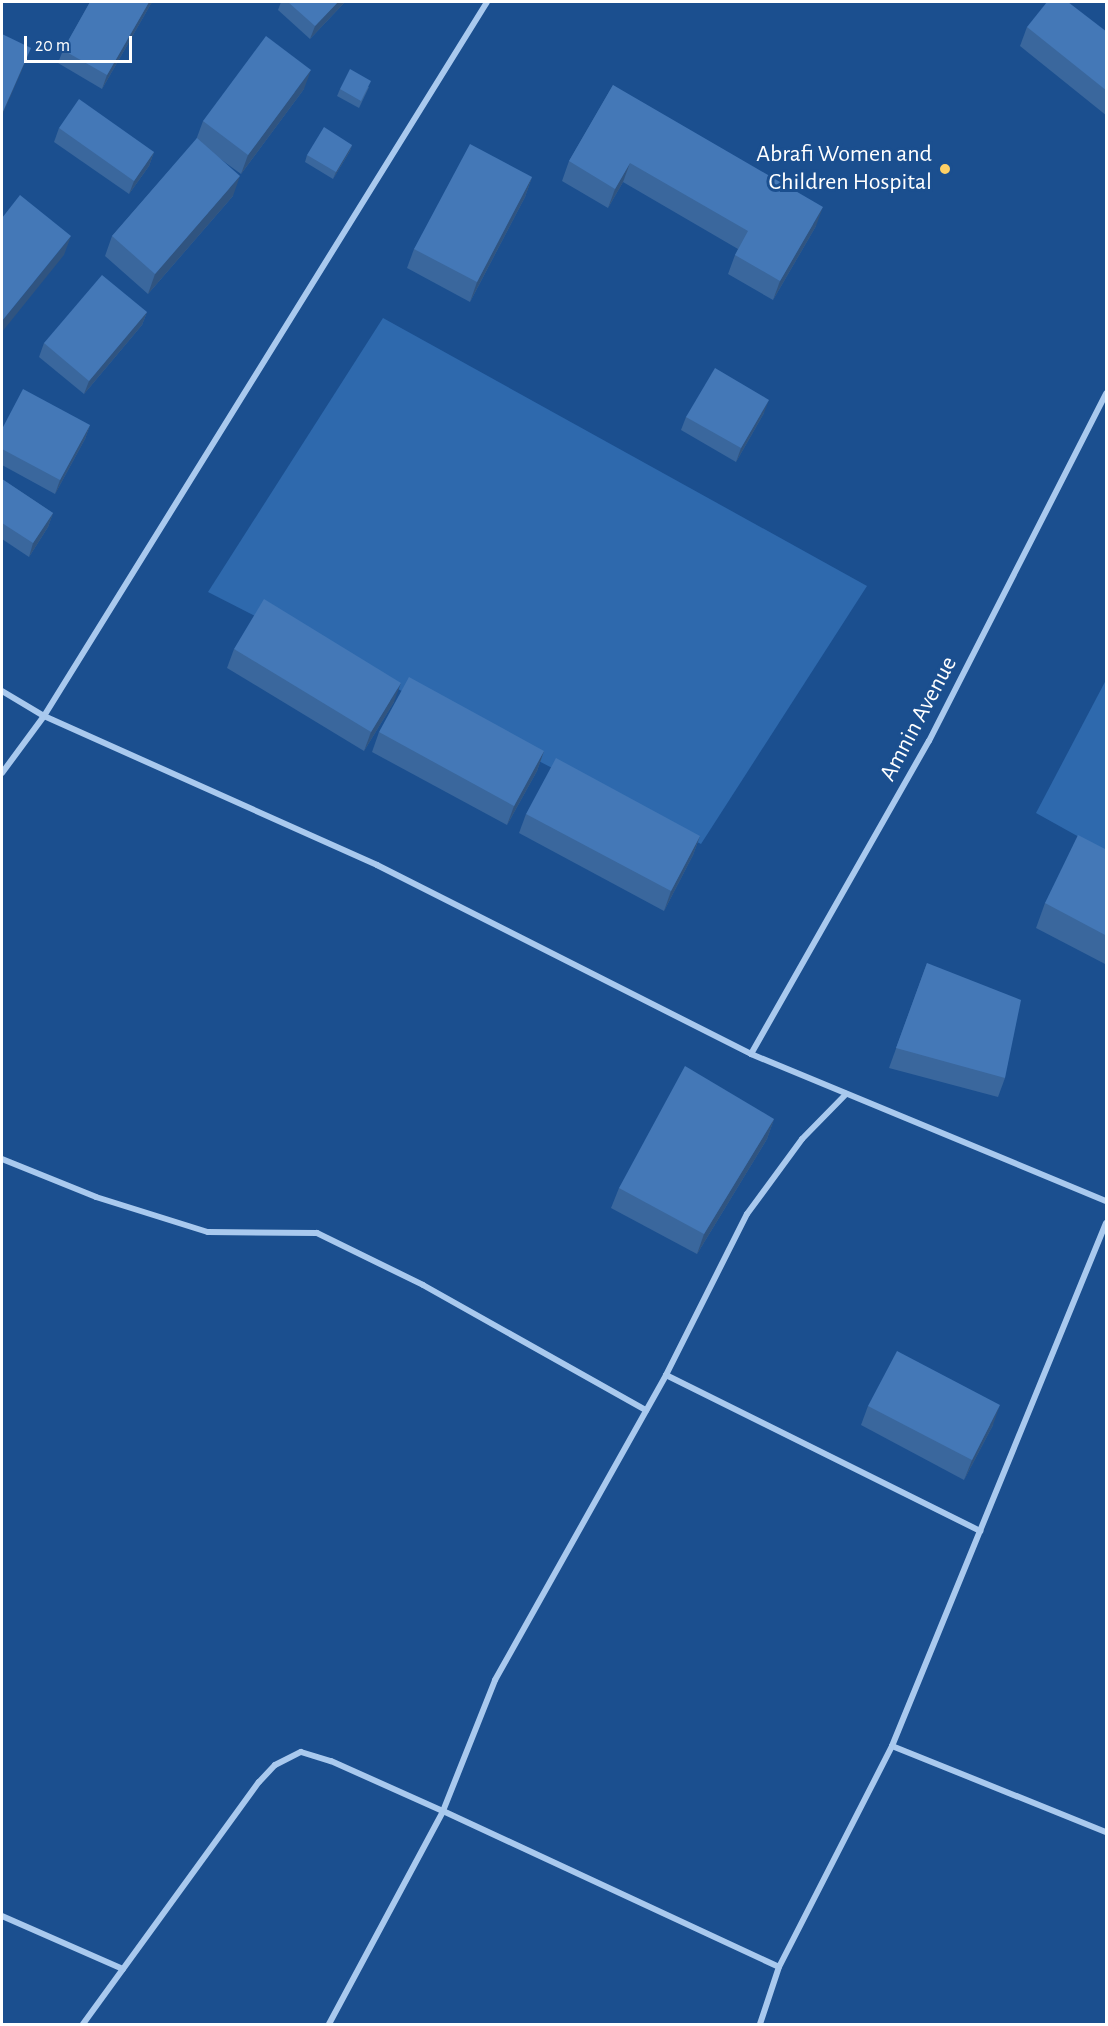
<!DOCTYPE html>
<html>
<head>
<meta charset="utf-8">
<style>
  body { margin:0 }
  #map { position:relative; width:1108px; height:2026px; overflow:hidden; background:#1b4f8f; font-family:"Alegreya Sans",sans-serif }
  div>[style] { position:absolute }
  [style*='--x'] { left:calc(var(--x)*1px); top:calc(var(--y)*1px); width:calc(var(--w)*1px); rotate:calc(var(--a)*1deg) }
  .green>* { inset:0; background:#2e69ad }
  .street>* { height:6px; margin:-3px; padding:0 3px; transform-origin:3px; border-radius:3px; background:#a9c9ee }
  .wall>* { inset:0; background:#3a679d }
  .shaded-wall>* { inset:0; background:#305480 }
  .building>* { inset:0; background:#4478b7 }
  .dots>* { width:16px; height:16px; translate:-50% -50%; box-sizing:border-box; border:3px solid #1b4f8f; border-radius:50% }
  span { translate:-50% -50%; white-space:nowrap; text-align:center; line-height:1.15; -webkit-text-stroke:6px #1b4f8f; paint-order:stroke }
  .poi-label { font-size:24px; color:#fff }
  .right { translate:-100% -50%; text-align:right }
  .street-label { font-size:24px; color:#fff }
  .frame { position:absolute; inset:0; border:3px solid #fff; pointer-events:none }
  .scale { position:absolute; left:24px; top:36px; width:108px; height:27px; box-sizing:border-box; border:3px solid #fff; border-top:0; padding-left:8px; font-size:18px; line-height:21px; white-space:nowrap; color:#fff; -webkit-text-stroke:4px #1b4f8f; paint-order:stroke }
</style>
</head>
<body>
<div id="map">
  <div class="green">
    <div style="clip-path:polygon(383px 318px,867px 586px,701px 844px,208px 592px)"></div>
    <div style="clip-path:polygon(1106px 680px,1106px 852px,1036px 813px)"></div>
  </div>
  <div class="street">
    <div style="--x:2;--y:691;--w:49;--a:30.8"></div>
    <div style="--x:44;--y:716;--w:365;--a:24.1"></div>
    <div style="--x:377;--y:865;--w:419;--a:26.8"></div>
    <div style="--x:751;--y:1054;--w:384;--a:22.5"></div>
    <div style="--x:2;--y:773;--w:71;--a:-53.6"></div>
    <div style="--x:44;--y:716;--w:840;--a:-58.18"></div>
    <div style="--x:751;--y:1054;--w:360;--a:-60.4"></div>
    <div style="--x:929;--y:741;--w:390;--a:-63"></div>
    <div style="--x:2;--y:1159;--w:101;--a:22"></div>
    <div style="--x:96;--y:1197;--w:117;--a:17.4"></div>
    <div style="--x:208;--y:1232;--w:109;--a:0.5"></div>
    <div style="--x:317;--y:1233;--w:118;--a:26.1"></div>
    <div style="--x:423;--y:1285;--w:256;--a:29.3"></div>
    <div style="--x:666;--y:1375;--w:351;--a:26.4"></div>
    <div style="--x:892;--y:1746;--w:231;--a:21.9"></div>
    <div style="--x:2;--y:1916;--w:132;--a:23.7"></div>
    <div style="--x:83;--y:2024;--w:299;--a:-54"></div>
    <div style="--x:259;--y:1782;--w:23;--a:-47"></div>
    <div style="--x:275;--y:1765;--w:29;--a:-27"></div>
    <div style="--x:301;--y:1752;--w:31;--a:17"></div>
    <div style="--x:331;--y:1761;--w:123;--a:24.1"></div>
    <div style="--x:443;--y:1811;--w:370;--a:24.9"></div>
    <div style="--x:329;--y:2024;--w:242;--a:-61.8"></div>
    <div style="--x:443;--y:1811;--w:141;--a:-68.3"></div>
    <div style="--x:495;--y:1680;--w:350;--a:-60.7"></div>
    <div style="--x:666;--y:1375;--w:180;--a:-63.3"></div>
    <div style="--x:747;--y:1214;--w:93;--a:-53.7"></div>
    <div style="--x:802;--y:1139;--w:63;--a:-45.6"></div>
    <div style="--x:760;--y:2024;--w:60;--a:-71.6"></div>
    <div style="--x:779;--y:1967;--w:248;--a:-62.9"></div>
    <div style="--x:892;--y:1746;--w:565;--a:-67.75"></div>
  </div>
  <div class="wall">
    <div style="clip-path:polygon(90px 2px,152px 2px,102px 89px,58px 63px,63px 50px)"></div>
    <div style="clip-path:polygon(281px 2px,345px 2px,310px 39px,278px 10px)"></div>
    <div style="clip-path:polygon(1027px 27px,1107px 32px,1107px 116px,1020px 46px)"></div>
    <div style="clip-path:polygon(613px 85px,816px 226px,773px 300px,728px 274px,735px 255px,738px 249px,623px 182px,608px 208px,562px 181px,569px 161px)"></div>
    <div style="clip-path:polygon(369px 87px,359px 108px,337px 96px,340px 89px)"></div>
    <div style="clip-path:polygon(304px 89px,241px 174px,219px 158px,233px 196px,148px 294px,105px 256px,112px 236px,196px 140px,203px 121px)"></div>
    <div style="clip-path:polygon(59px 128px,154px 152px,149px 166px,129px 194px,54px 142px)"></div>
    <div style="clip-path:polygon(352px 145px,350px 151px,333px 179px,305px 162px,307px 155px)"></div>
    <div style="clip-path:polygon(532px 177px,525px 197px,470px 302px,407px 268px,414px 249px)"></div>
    <div style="clip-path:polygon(147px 312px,142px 325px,84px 394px,39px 357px,44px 343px)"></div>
    <div style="clip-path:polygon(764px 413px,736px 462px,681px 430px,686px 417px)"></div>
    <div style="clip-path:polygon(90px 425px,85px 439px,55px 494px,2px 465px,2px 429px)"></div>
    <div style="clip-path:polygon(2px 479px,53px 513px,48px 527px,29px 557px,2px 539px)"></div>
    <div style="clip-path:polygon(234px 649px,394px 702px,364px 751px,227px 668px)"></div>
    <div style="clip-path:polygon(379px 732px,544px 751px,537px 771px,507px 825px,372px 752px)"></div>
    <div style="clip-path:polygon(526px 814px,700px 836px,693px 855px,664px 911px,519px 833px)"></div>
    <div style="clip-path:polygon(1107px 850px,1107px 965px,1036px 928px,1045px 903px)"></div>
    <div style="clip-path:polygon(927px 963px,1005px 1078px,998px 1097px,889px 1068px)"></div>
    <div style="clip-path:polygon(774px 1119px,767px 1139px,697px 1254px,611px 1208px,619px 1188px)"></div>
    <div style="clip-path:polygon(868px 1406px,993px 1425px,964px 1480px,861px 1425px)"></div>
  </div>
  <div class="shaded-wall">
    <div style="clip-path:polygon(149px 2px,152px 2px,102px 89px,107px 75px)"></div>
    <div style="clip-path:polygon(338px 2px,345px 2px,310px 39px,315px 26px)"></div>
    <div style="clip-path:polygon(31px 48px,26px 61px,2px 116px,2px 114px)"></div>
    <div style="clip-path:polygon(311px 70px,304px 89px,241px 174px,248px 155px)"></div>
    <div style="clip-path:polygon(352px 145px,350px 151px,333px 179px,336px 172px)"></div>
    <div style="clip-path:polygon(154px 152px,149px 166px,129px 194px,134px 181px)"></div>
    <div style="clip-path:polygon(630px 163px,623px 182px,608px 208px,615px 189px)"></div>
    <div style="clip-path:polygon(240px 176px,233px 196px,148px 294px,155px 274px)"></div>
    <div style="clip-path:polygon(532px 177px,525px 197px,470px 302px,477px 282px)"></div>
    <div style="clip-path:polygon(823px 207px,816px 226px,773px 300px,780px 281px)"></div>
    <div style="clip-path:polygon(71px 236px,64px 255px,2px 332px,2px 321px)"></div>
    <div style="clip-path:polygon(147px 312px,142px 325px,84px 394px,89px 381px)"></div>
    <div style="clip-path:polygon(769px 400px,764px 413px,736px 462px,741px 448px)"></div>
    <div style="clip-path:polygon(90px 425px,85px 439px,55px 494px,60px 480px)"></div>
    <div style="clip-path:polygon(53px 513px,48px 527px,29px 557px,33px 543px)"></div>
    <div style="clip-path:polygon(401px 683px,394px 702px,364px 751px,371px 732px)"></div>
    <div style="clip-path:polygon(544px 751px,537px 771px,507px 825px,514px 806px)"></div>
    <div style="clip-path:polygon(700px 836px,693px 855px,664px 911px,671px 891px)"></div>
    <div style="clip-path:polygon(774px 1119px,767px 1139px,697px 1254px,704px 1234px)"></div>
    <div style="clip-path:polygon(1000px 1405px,993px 1425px,964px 1480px,972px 1460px)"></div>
  </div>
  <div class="building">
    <div style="clip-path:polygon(90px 2px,149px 2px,107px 75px,63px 50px)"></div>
    <div style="clip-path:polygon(288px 2px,338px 2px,315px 26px)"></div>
    <div style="clip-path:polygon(1047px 2px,1068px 2px,1107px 32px,1107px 91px,1027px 27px)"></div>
    <div style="clip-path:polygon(2px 34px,31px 48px,2px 114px)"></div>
    <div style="clip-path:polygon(266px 36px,311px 70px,248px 155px,203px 121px)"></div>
    <div style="clip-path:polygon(350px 69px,371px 81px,361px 101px,340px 89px)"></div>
    <div style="clip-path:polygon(613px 85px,823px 207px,780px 281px,735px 255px,748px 231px,630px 163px,615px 189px,569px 161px)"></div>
    <div style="clip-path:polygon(79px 99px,154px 152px,134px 181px,59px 128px)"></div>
    <div style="clip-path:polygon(324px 127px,352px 145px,336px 172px,307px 155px)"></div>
    <div style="clip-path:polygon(197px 138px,240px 176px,155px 274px,112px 236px)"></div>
    <div style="clip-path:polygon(470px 144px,532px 177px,477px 282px,414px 249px)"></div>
    <div style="clip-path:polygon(20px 195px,71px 236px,2px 321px,2px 218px)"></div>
    <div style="clip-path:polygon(102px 275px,147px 312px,89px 381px,44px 343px)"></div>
    <div style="clip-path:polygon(715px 368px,769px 400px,741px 448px,686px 417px)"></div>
    <div style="clip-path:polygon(23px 389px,90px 425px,60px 480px,2px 449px,2px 429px)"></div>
    <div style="clip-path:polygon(2px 479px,53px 513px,33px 543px,2px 523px)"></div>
    <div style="clip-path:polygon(264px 599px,401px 683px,371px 732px,234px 649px)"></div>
    <div style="clip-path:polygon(409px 677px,544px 751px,514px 806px,379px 732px)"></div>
    <div style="clip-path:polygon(556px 758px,700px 836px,671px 891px,526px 814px)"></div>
    <div style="clip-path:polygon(1078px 835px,1107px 850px,1107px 936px,1045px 903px)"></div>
    <div style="clip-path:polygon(927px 963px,1021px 1000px,1005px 1078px,896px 1048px)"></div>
    <div style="clip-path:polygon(685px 1066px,774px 1119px,704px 1234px,619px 1188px)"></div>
    <div style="clip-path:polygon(897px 1351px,1000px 1405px,972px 1460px,868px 1406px)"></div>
  </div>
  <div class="dots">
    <div style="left:945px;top:169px;background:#ffd166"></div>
  </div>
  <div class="poi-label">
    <span class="right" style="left:932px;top:169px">Abrafi Women and<br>Children Hospital</span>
  </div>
  <div class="street-label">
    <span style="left:919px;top:719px;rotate:-62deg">Amnin Avenue</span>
  </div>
  <div class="frame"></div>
  <div class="scale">20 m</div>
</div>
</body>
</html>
